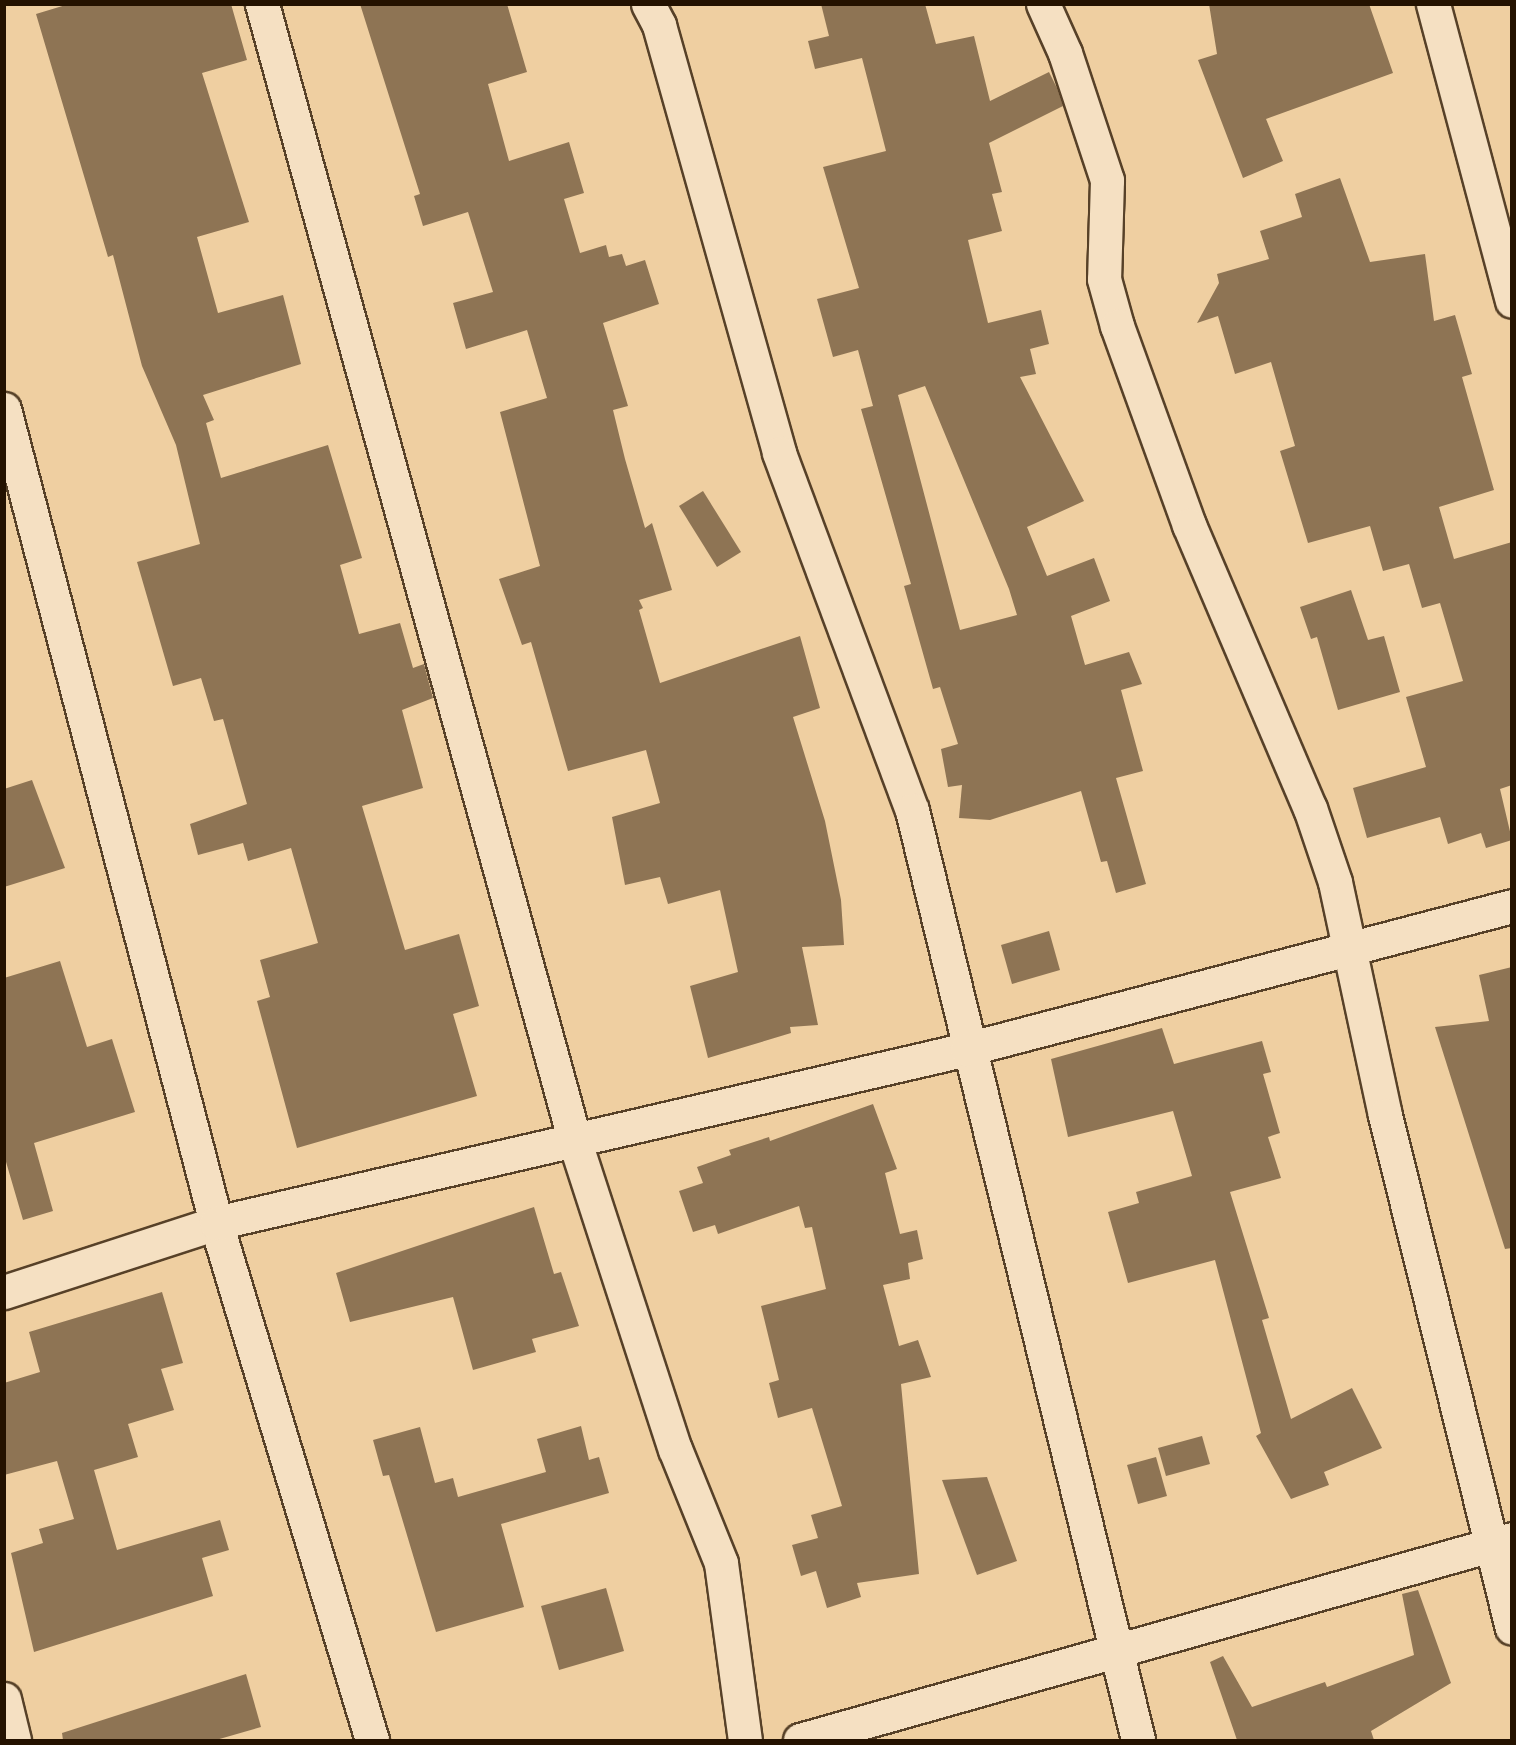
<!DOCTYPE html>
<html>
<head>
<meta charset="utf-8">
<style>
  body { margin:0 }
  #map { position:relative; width:1516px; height:1745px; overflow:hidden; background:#efcfa1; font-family:"Sorts Mill Goudy",serif }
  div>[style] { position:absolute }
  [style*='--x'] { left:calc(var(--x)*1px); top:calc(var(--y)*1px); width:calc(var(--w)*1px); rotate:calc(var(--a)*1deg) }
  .building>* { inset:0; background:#8e7454 }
  .roads { filter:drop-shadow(2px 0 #574128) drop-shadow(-2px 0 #574128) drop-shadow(0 2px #574128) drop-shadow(0 -2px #574128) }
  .minor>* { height:33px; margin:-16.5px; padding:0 16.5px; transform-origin:16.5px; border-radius:16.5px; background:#f5e0c2 }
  span { translate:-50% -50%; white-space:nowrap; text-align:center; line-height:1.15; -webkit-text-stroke:4.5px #f5e0c2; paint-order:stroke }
  .frame { position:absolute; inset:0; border:6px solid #241200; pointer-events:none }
</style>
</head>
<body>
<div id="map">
  <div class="building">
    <div style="clip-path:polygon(69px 4px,231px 4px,247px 60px,202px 73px,249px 222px,197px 237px,218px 313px,283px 295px,301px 364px,203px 395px,214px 420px,206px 423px,221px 478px,328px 445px,362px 558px,340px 565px,359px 634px,400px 623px,413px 668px,424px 664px,433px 698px,402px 710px,423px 788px,362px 806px,405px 950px,459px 934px,479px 1006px,453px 1014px,477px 1096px,297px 1148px,257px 1001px,270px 997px,260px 960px,318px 943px,291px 848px,248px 861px,243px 843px,198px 855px,190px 824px,247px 804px,223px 719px,214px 721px,201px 678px,173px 686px,137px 562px,200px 544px,176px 445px,142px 366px,113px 255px,108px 257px,36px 14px)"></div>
    <div style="clip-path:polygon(360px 4px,507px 4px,527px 72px,488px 84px,509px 161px,569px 142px,584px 193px,564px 199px,580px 253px,606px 245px,609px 257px,622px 254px,626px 266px,645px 260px,659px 304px,603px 323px,628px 406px,613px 410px,625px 459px,645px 528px,652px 523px,672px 590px,639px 600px,643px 608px,639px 610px,660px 683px,800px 636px,820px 708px,793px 717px,825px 821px,841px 900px,844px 945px,802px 947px,818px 1025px,790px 1027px,791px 1033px,708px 1058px,690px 986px,738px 972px,720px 890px,668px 904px,660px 877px,625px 885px,612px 817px,660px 803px,646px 750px,568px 771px,531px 642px,522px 645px,499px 579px,540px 566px,500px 412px,547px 398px,527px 330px,466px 349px,453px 303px,493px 292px,468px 212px,423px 226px,414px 196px,420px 194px)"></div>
    <div style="clip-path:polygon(evenodd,821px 4px,925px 4px,936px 44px,974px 36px,990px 101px,1049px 72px,1057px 88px,1063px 106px,989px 143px,1002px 192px,992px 194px,1002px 231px,968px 240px,988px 323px,1041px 310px,1049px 344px,1030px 349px,1036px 374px,1020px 377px,1084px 501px,1027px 527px,1047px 576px,1094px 558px,1110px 601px,1071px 616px,1085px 665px,1129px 652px,1142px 684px,1121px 690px,1143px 771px,1116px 778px,1146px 884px,1116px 893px,1107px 861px,1101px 862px,1081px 791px,990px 820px,959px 818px,962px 785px,948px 787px,941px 749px,958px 744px,940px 687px,933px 689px,904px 586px,911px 584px,861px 409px,873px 406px,858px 350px,833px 357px,817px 299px,859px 288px,823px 167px,886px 151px,862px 58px,815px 69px,808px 41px,829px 36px,821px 4px,925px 386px,1009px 589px,1017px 615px,960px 630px,898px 395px,925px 386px)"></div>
    <div style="clip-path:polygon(1209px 4px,1369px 4px,1393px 73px,1266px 119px,1283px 161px,1243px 178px,1198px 60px,1217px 54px)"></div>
    <div style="clip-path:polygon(1340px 178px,1370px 262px,1425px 254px,1434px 321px,1455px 315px,1472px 374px,1462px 377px,1494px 490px,1439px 507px,1454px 559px,1512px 542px,1512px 785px,1500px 789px,1512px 840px,1486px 848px,1481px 833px,1448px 844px,1440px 817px,1367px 838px,1353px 788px,1426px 767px,1406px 697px,1463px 681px,1440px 603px,1422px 608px,1409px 564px,1383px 571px,1370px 526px,1308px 543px,1280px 451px,1295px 446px,1271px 362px,1235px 374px,1218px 316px,1197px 323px,1219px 283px,1217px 274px,1269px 259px,1260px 231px,1302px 217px,1295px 194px)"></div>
    <div style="clip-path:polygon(703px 491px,741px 552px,717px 567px,679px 506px)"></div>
    <div style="clip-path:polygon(1351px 590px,1368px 640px,1384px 636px,1400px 692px,1338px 710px,1317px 637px,1311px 639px,1300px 607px)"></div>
    <div style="clip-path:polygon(32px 780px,65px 868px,4px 887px,4px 789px)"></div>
    <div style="clip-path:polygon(1049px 931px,1060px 970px,1012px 984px,1001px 945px)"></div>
    <div style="clip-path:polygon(60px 961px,87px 1047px,112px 1039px,135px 1112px,34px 1143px,53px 1211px,23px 1220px,4px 1155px,4px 978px)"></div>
    <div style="clip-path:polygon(1512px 967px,1512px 1248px,1505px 1249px,1435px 1027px,1489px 1021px,1479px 975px)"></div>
    <div style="clip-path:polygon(1162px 1028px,1174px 1064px,1262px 1041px,1271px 1072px,1263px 1074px,1280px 1133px,1268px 1137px,1281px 1178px,1230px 1192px,1269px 1318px,1262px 1320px,1291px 1419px,1352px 1388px,1382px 1448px,1324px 1472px,1329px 1485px,1291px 1499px,1256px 1436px,1261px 1433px,1215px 1260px,1128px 1283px,1108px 1212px,1139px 1203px,1136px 1192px,1192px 1176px,1173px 1111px,1068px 1137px,1051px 1059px)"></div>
    <div style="clip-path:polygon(873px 1104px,897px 1169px,885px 1173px,900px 1234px,917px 1230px,923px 1259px,908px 1263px,910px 1279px,883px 1285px,899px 1346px,918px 1340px,931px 1377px,901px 1384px,919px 1574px,857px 1583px,861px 1597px,827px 1608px,816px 1571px,801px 1576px,792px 1545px,818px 1538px,811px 1515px,842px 1506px,812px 1408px,778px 1418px,769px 1383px,779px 1380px,761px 1306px,826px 1289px,812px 1227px,805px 1228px,799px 1206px,718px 1234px,715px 1225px,693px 1232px,679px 1191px,703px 1183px,697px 1167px,731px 1155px,729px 1150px,769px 1137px,770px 1141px)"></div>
    <div style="clip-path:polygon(534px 1207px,554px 1274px,561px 1272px,579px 1326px,532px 1339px,536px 1352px,473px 1370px,453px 1297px,350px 1322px,336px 1273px)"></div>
    <div style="clip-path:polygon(162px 1292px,183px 1363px,161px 1369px,174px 1410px,128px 1424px,138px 1457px,94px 1470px,117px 1550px,220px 1520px,229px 1550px,202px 1558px,213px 1596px,34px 1652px,11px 1553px,43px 1543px,39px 1529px,74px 1519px,57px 1461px,4px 1475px,4px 1383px,40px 1372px,29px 1332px)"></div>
    <div style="clip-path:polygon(581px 1426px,589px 1460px,599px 1457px,609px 1493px,501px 1524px,524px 1607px,436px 1632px,389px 1475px,383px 1476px,373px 1440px,420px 1427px,435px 1483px,453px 1478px,458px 1497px,546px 1472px,537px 1439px)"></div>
    <div style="clip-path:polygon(1202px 1436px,1210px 1464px,1166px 1476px,1158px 1448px)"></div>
    <div style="clip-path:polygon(1156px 1457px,1167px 1496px,1138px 1504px,1127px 1465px)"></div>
    <div style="clip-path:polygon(987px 1477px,1017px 1561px,977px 1575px,942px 1480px)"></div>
    <div style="clip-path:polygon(606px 1588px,624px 1651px,559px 1670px,541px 1606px)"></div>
    <div style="clip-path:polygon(1418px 1590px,1451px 1683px,1371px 1731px,1374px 1740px,1237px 1740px,1210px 1662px,1223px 1656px,1252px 1707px,1325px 1682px,1327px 1687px,1414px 1655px,1402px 1594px)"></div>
    <div style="clip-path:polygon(246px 1674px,261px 1727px,216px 1740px,63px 1740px,62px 1733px)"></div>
  </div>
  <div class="roads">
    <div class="minor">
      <div style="--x:262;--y:4;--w:1180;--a:74.62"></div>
      <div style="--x:575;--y:1142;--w:323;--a:72"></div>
      <div style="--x:675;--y:1449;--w:123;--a:68"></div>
      <div style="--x:721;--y:1563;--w:179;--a:82.3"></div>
      <div style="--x:648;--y:4;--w:24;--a:62"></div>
      <div style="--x:659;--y:25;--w:445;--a:74.3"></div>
      <div style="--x:779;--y:453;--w:381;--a:69.6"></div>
      <div style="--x:912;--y:810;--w:957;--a:76.34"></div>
      <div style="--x:1043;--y:4;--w:54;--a:65.8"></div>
      <div style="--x:1065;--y:53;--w:134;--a:71.7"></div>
      <div style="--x:1107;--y:180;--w:99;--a:91.7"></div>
      <div style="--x:1104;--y:279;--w:49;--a:74.5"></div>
      <div style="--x:1117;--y:326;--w:212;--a:70.1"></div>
      <div style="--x:1189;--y:525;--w:308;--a:66.9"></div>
      <div style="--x:1310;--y:808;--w:78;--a:71.3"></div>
      <div style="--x:1335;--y:882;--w:238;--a:77.9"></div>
      <div style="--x:1385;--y:1115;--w:528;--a:76.1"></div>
      <div style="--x:1433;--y:4;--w:307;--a:75.1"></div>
      <div style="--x:4;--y:409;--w:841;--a:75.4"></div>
      <div style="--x:216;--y:1223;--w:540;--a:73.21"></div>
      <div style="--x:4;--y:1292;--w:223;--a:-18"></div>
      <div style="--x:216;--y:1223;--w:771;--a:-13.04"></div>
      <div style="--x:967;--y:1049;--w:563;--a:-14.7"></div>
      <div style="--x:4;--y:1699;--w:42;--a:76.3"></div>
      <div style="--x:800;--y:1740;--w:740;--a:-15.76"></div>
    </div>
  </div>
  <div class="frame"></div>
</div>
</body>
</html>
